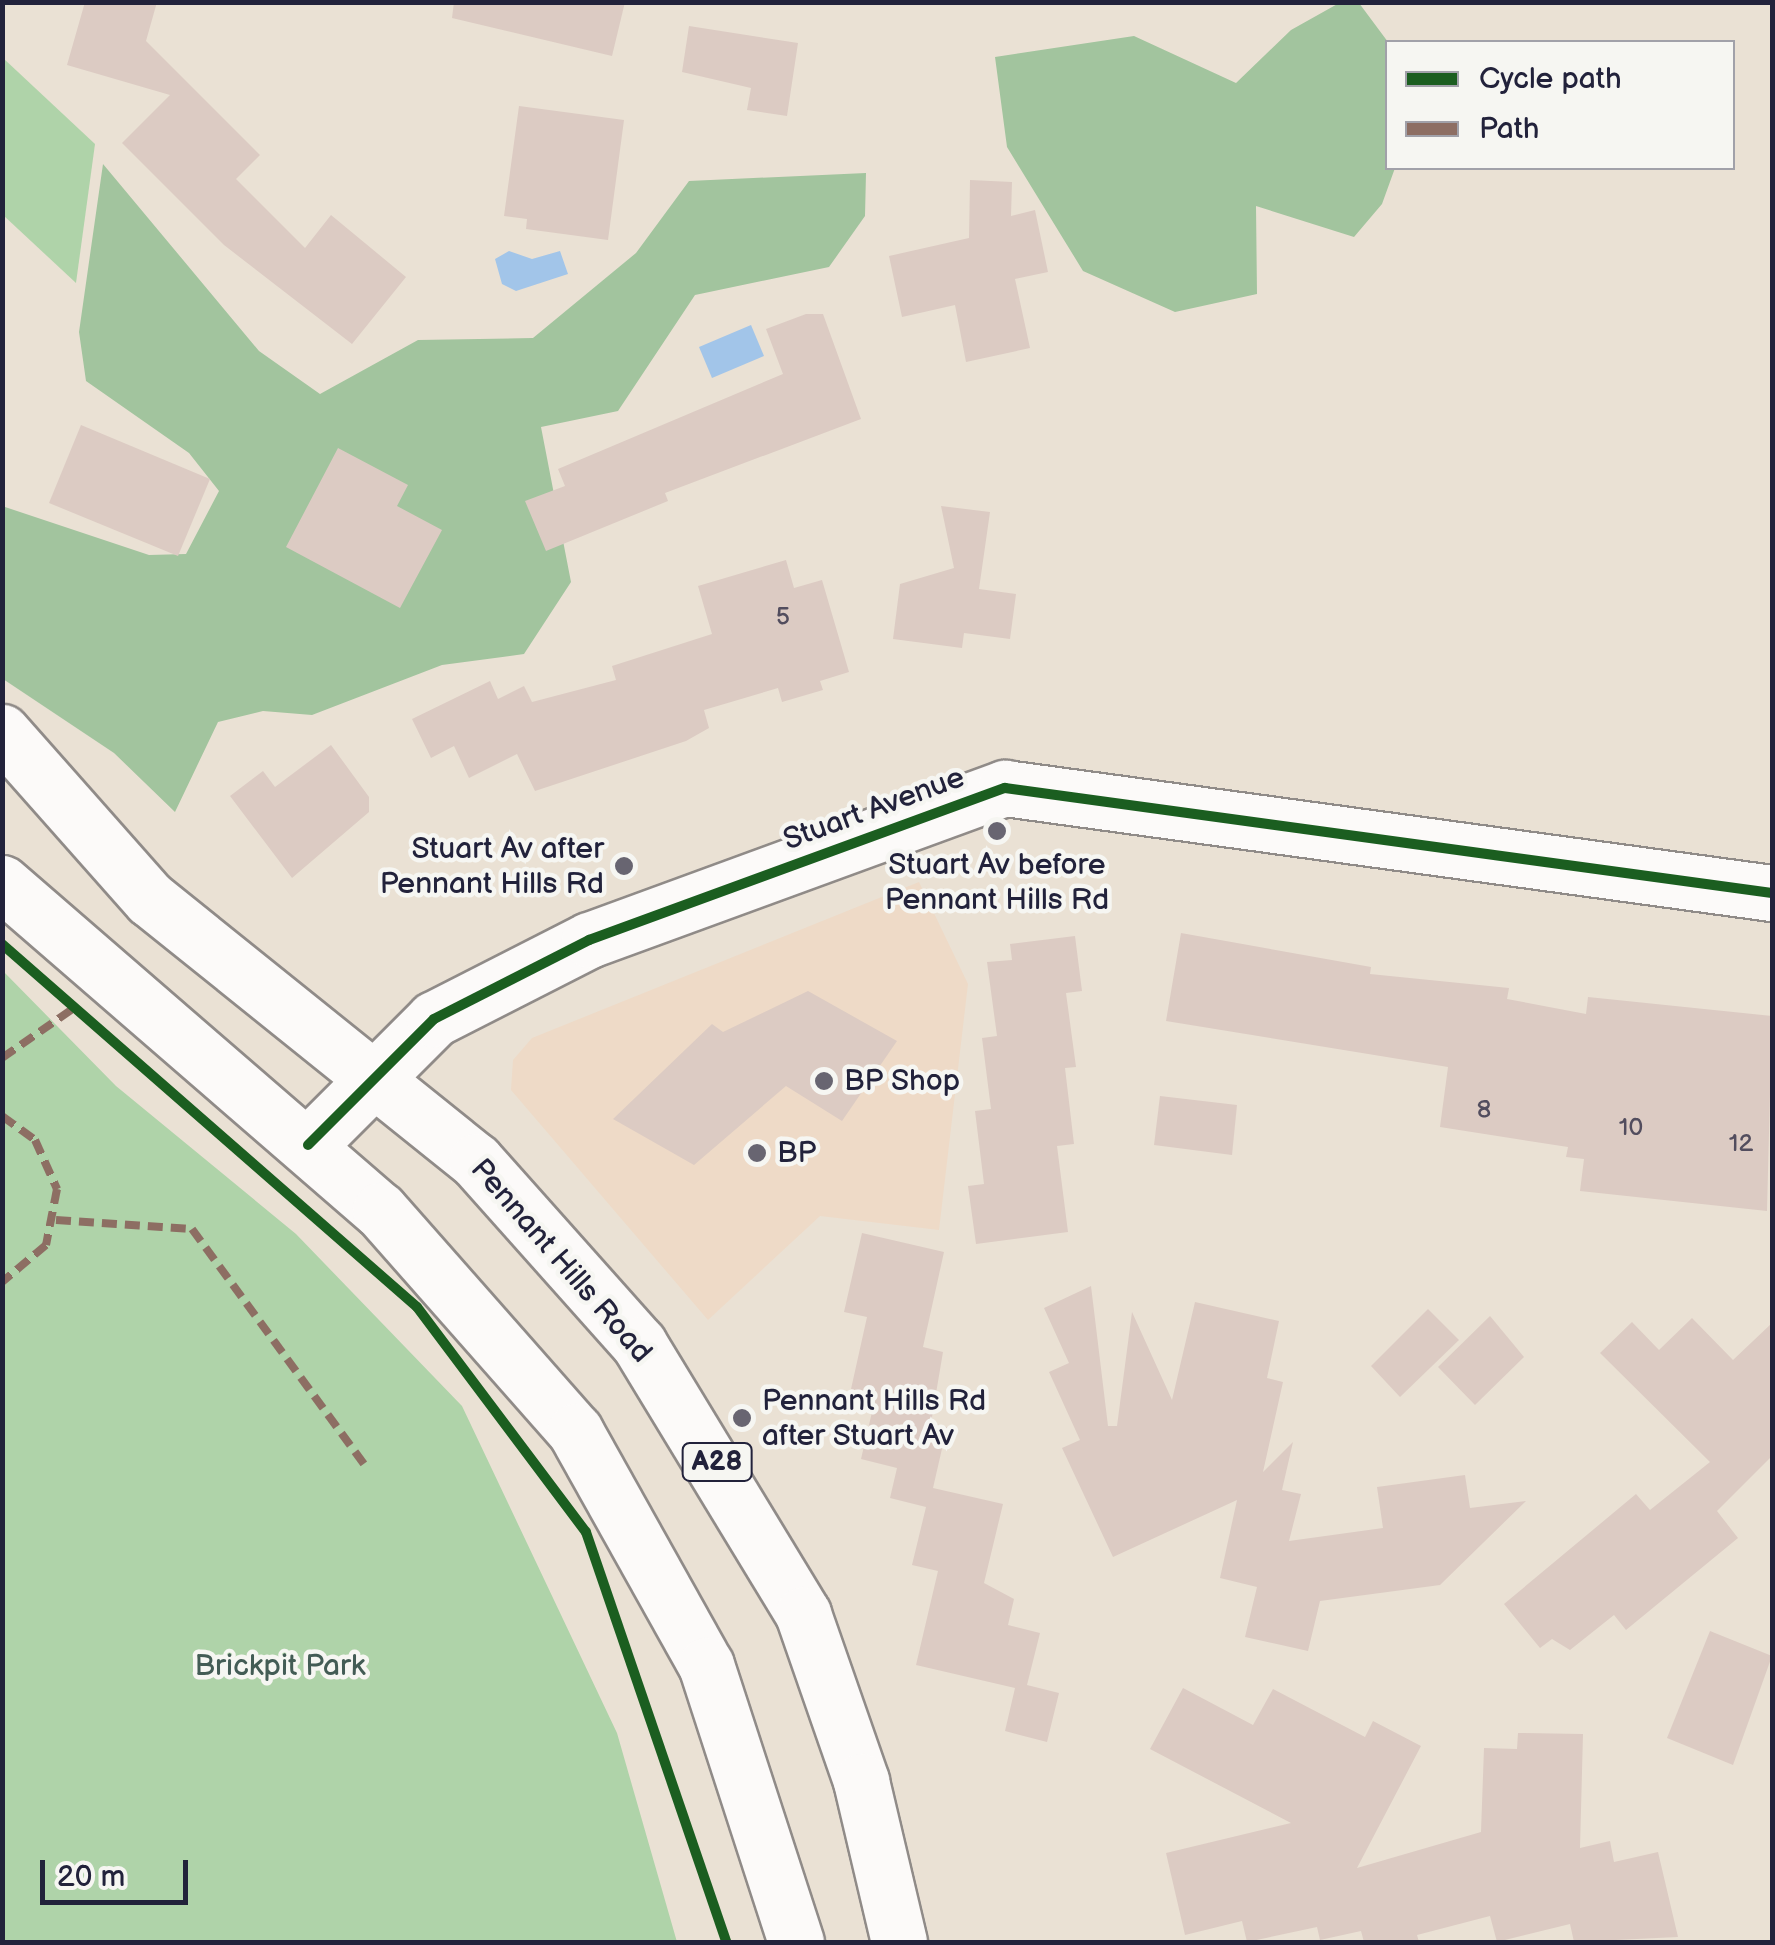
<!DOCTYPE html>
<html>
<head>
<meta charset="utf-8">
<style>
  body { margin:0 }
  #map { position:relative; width:1775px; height:1945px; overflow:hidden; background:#eae1d4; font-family:"Balsamiq Sans",sans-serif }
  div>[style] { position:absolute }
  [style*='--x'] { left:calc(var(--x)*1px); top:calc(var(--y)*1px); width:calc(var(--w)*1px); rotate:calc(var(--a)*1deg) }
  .built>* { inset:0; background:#eedac7 }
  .green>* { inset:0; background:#afd3a9 }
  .forest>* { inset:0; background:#a2c49e }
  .water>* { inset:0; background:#a2c5e9 }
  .building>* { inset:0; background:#dccbc3 }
  .roads { filter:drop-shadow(2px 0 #908b88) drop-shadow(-2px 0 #908b88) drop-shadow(0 2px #908b88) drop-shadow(0 -2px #908b88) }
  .minor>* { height:55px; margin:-27.5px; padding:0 27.5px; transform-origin:27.5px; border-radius:27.5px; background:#fcfaf9 }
  .highway>* { height:55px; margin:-27.5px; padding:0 27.5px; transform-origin:27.5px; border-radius:27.5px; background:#fcfaf9 }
  .quiet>* { height:8px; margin-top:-4px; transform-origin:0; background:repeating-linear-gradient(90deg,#8d6e63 0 15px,transparent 0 23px) }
  .cycleway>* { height:10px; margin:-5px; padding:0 5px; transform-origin:5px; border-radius:5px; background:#1b5e20 }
  .dots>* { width:28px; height:28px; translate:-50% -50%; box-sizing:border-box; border:5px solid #f6f6f2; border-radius:50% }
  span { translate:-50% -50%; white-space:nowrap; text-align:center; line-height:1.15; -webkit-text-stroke:9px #f6f6f2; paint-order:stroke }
  .number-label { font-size:25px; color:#524d5e }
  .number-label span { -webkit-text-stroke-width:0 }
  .shield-label span { padding:2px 8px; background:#f6f6f2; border:2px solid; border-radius:8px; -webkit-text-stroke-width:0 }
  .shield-label { font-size:28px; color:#22223b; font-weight:700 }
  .street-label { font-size:30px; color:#22223b }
  .poi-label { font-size:30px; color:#22223b }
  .right { translate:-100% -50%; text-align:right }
  .left { translate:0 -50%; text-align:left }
  .park-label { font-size:30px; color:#435c55 }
  .frame { position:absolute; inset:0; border:5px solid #22223b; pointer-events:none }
  .legend { position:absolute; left:1385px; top:40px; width:350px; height:130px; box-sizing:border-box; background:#f6f6f2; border:2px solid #a1a1a9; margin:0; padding:12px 18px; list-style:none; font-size:30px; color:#22223b }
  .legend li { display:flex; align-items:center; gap:20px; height:50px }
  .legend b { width:50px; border:2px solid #a1a1a9 }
  .scale { position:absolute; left:40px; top:1860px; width:148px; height:45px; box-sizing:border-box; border:5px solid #22223b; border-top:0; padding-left:12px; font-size:30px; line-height:35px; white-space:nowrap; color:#22223b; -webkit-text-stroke:8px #f6f6f2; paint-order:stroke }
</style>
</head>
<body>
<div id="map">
  <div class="built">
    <div style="clip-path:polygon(919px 882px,968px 984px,939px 1230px,820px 1216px,708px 1320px,511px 1090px,513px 1060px,532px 1038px)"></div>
  </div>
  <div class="green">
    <div style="clip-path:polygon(3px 58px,95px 144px,76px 283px,3px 215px)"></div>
    <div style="clip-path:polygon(2px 970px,116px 1086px,296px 1234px,462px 1406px,617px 1733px,677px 1942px,3px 1942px)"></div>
  </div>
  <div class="forest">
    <div style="clip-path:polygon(1341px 2px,1359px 3px,1388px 42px,1388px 168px,1395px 168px,1382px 204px,1354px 237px,1256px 206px,1257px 294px,1175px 312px,1083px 271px,1007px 147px,995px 57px,1134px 36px,1236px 83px,1291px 30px)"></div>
    <div style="clip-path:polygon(103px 164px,259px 351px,320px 394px,418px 340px,533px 338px,636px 253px,689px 181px,866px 173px,865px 216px,829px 267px,695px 295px,618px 411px,541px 427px,571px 582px,524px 654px,442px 665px,312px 715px,263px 711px,218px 722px,175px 812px,114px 753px,3px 679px,2px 506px,149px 555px,186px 554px,219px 491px,189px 453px,86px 381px,79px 332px)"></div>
  </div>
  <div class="water">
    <div style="clip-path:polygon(509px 251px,532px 259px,560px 251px,568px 274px,516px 291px,502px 284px,495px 259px)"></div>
    <div style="clip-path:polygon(751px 325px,764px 356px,712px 378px,699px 347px)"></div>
  </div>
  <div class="building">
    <div style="clip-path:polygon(85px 2px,157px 2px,146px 41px,260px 155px,236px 179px,305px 248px,331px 215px,406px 277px,352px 344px,224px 245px,122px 143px,170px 95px,67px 65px)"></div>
    <div style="clip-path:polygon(454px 2px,625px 2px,612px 56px,452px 18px)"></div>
    <div style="clip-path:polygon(689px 26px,798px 43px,787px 116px,747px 110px,751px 88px,682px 72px)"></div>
    <div style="clip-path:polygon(519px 106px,624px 120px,608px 240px,526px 229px,527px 219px,504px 216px)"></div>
    <div style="clip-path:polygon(970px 180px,1012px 182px,1011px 216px,1035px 210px,1048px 272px,1015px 279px,1030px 348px,966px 362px,955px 305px,902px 317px,889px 256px,969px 238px)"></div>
    <div style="clip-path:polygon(806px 314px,823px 314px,861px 419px,665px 493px,668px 501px,546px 551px,525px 501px,565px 486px,558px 469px,783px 374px,766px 329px)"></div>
    <div style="clip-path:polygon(81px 425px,210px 479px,178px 556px,49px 503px)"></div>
    <div style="clip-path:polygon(338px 448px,408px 485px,397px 506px,442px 530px,400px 608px,286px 547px)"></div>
    <div style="clip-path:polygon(941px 506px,990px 512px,979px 589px,1016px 594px,1010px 639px,964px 633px,962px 648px,893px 639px,900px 584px,954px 568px)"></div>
    <div style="clip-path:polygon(786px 560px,794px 588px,822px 580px,849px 672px,820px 681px,823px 690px,782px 702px,778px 688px,704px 710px,709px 728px,686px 741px,535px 791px,517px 754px,469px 778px,454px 746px,431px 758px,412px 719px,490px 681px,498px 699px,524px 686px,532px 702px,616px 680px,612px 666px,712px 634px,698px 586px)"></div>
    <div style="clip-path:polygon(331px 745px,369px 797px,369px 812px,292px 878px,230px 796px,263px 771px,275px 787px)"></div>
    <div style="clip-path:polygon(1181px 933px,1371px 967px,1370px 974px,1509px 988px,1507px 999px,1586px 1014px,1588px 997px,1772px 1016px,1767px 1211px,1580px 1191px,1584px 1159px,1566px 1157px,1568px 1147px,1440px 1127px,1448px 1067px,1166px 1021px)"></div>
    <div style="clip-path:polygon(1075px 936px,1082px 991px,1066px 993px,1076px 1067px,1065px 1068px,1074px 1144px,1057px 1146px,1068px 1232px,976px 1244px,968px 1186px,984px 1184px,975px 1111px,991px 1109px,982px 1038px,997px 1036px,987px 962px,1012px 960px,1010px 944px)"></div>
    <div style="clip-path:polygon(808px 991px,897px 1041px,842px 1121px,786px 1086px,694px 1165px,613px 1119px,712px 1024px,723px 1032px)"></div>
    <div style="clip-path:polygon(1160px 1096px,1237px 1105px,1232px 1155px,1154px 1145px)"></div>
    <div style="clip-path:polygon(862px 1233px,944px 1252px,923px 1347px,943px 1352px,931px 1423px,947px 1427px,933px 1488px,1003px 1504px,984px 1583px,1014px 1599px,1008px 1625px,1040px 1633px,1027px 1685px,1059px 1693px,1047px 1742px,1005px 1731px,1015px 1688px,916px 1665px,938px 1571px,912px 1565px,926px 1507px,890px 1498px,897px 1468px,861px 1459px,876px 1395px,851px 1389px,867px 1317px,844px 1312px)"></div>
    <div style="clip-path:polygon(1091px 1286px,1108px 1426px,1117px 1426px,1132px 1312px,1172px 1400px,1195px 1302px,1279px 1321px,1267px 1378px,1283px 1382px,1263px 1472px,1293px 1442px,1282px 1490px,1301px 1494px,1289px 1541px,1383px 1528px,1377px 1487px,1465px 1475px,1470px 1508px,1526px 1501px,1440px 1585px,1320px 1601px,1308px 1651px,1245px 1637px,1257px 1587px,1220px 1578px,1237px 1500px,1113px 1557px,1062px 1448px,1080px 1440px,1049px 1372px,1069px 1363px,1044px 1308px)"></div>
    <div style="clip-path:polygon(1428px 1309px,1459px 1340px,1400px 1397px,1371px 1366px)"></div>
    <div style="clip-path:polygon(1490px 1316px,1524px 1357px,1475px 1405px,1438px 1367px)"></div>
    <div style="clip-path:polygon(1692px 1318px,1733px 1360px,1772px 1323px,1772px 1456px,1717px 1511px,1738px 1538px,1626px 1630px,1614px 1615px,1570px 1650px,1552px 1639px,1540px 1648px,1504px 1604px,1636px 1494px,1650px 1510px,1710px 1462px,1600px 1353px,1632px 1322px,1659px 1350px)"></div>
    <div style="clip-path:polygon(1710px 1631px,1772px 1656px,1733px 1765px,1667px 1738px)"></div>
    <div style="clip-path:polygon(1183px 1688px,1253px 1725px,1273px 1689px,1365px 1737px,1373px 1721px,1421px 1746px,1357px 1868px,1481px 1832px,1484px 1748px,1517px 1749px,1518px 1733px,1583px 1734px,1580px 1848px,1610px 1841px,1614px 1862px,1658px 1852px,1678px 1937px,1574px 1942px,1570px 1924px,1497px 1942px,1490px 1916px,1417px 1935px,1419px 1942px,1364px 1942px,1361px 1931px,1320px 1940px,1317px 1927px,1247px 1942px,1242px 1921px,1185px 1935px,1166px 1853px,1291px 1823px,1150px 1749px)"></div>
  </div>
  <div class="roads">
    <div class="minor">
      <div style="--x:308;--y:1145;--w:178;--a:-45"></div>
      <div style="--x:434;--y:1019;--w:174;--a:-27"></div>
      <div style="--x:589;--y:940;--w:443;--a:-20.1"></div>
      <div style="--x:1005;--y:788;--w:774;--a:7.8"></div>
    </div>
    <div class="highway">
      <div style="--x:2;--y:732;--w:223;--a:48.5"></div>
      <div style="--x:150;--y:899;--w:418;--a:38.8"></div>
      <div style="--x:476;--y:1161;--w:245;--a:48.3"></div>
      <div style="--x:639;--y:1344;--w:316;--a:58.7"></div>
      <div style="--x:803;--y:1614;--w:177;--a:70.8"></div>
      <div style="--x:861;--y:1781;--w:165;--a:76.7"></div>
      <div style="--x:2;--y:883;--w:500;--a:40.9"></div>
      <div style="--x:380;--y:1210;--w:295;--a:48.6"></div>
      <div style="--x:575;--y:1431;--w:268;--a:60.8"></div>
      <div style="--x:706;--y:1665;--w:291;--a:72"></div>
    </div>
  </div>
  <div class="quiet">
    <div style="--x:2;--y:1058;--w:88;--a:-34.8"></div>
    <div style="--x:2;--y:1116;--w:41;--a:36"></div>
    <div style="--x:35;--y:1140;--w:54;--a:65.8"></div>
    <div style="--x:57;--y:1189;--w:57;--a:101.1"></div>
    <div style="--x:46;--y:1245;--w:57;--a:139.9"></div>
    <div style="--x:56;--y:1220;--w:136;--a:3.8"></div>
    <div style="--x:192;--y:1229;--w:291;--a:53.8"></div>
  </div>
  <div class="cycleway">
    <div style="--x:2;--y:944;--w:551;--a:41.18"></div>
    <div style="--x:417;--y:1307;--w:281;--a:53.1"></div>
    <div style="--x:586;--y:1532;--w:433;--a:71.1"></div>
    <div style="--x:308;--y:1145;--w:178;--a:-45"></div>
    <div style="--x:434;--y:1019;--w:174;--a:-27"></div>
    <div style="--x:589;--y:940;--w:443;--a:-20.1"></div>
    <div style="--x:1005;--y:788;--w:774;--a:7.8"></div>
  </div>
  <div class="dots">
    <div style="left:997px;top:831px;background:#686571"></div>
    <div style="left:624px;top:866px;background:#686571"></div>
    <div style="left:824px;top:1081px;background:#686571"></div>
    <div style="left:757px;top:1153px;background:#686571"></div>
    <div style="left:742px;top:1418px;background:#686571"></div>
  </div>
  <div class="number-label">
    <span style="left:783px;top:617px">5</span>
    <span style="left:1484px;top:1110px">8</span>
    <span style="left:1631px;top:1128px">10</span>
    <span style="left:1741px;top:1144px">12</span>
  </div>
  <div class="shield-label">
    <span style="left:717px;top:1462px">A28</span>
  </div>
  <div class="street-label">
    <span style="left:874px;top:809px;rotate:-20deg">Stuart Avenue</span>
    <span style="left:561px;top:1261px;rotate:49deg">Pennant Hills Road</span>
  </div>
  <div class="poi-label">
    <span class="right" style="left:604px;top:866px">Stuart Av after<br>Pennant Hills Rd</span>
    <span style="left:997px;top:882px">Stuart Av before<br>Pennant Hills Rd</span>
    <span class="left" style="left:844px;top:1081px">BP Shop</span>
    <span class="left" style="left:777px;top:1153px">BP</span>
    <span class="left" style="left:762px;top:1418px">Pennant Hills Rd<br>after Stuart Av</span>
  </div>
  <div class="park-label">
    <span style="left:280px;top:1666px">Brickpit Park</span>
  </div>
  <div class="frame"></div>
  <ul class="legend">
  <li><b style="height:12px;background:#1b5e20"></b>Cycle path</li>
  <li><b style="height:12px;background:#8d6e63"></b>Path</li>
  </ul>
  <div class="scale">20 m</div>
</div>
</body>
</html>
